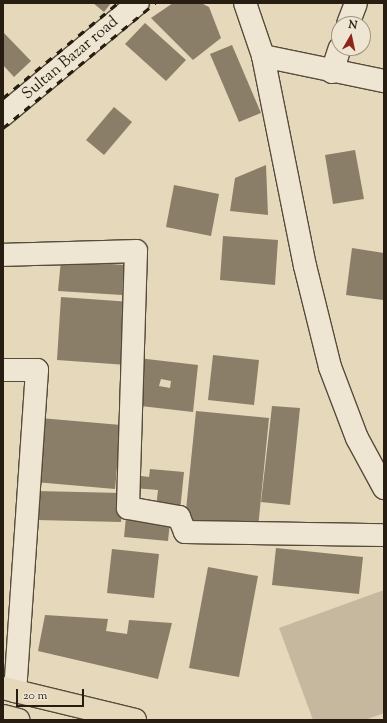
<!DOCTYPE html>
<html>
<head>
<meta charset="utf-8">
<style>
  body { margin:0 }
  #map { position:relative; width:387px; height:723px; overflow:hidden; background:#e5d8bb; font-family:"Sorts Mill Goudy",serif }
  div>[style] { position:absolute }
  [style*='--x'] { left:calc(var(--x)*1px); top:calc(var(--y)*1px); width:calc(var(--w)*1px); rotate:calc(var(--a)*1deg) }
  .green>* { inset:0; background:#c5b89e }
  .building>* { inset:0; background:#8a7e69 }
  .roads { filter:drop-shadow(1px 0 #564c3b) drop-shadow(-1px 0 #564c3b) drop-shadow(0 1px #564c3b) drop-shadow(0 -1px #564c3b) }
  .street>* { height:22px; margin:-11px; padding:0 11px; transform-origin:11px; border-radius:11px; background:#eee6d3 }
  .secondary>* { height:22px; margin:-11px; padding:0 11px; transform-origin:11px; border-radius:11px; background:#eee6d3 }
  .primary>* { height:22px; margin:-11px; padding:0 11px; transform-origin:11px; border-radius:11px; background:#e5d8bb }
  .rail>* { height:3px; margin-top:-1.5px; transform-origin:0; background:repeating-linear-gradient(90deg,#271d10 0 7px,transparent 0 14px) }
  span { translate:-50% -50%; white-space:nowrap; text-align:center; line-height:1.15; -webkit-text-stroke:3px #eee6d3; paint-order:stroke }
  .street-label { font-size:16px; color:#271d10 }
  .frame { position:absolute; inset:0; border:4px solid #271d10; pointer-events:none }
  .north { position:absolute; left:331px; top:16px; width:40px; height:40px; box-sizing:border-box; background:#eee6d3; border:1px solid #9e9685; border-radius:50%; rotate:9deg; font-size:11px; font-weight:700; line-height:16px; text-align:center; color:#271d10 }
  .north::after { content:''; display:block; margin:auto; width:14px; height:18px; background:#8f2418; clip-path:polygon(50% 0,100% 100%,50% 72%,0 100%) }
  .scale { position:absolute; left:16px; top:689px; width:68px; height:18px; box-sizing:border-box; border:2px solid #271d10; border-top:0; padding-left:5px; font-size:12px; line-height:14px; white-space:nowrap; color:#271d10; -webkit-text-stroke:3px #eee6d3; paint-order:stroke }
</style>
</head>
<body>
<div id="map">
  <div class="green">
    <div style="clip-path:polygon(384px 590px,384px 713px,365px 720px,313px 720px,279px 628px)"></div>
  </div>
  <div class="building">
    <div style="clip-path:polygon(93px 3px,111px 3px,104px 12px)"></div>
    <div style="clip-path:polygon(173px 3px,201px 3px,209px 7px,221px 38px,193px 60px,151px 18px)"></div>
    <div style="clip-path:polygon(145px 23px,186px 60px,166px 81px,125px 44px)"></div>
    <div style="clip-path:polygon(3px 32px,31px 61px,14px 77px,3px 65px)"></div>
    <div style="clip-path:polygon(232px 45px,261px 113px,239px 122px,210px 54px)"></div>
    <div style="clip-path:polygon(114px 107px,132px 122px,104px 155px,86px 140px)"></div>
    <div style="clip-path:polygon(355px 150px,364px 199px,333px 204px,325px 155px)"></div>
    <div style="clip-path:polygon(266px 165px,268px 215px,230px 211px,235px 178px)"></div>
    <div style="clip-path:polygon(174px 185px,219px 194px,211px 236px,166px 227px)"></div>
    <div style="clip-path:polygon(223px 236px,278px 240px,275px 285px,220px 280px)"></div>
    <div style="clip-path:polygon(352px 248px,384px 253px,383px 300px,346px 295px)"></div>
    <div style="clip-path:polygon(61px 260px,124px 265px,122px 295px,58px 291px)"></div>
    <div style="clip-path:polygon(61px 297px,131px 302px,127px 365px,57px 360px)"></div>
    <div style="clip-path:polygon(213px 355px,259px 360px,254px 405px,208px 400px)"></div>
    <div style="clip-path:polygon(evenodd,138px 358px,198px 365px,193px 412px,132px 405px,138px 358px,161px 379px,171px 381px,170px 388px,159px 386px,161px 379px)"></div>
    <div style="clip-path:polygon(272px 406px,300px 408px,290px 505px,261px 502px)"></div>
    <div style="clip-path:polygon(196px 411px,269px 418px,258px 528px,185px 520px)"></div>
    <div style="clip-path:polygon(40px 418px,121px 425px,115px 489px,35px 482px)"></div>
    <div style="clip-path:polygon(150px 469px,184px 472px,180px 511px,156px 508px,158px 490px,133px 488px,134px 475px,149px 477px)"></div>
    <div style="clip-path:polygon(36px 491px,122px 493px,121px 522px,36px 520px)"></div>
    <div style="clip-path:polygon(126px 517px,170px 522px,168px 541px,124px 537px)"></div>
    <div style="clip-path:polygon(276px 548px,363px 557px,359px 594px,272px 585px)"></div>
    <div style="clip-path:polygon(112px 549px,159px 554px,154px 598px,107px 593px)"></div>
    <div style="clip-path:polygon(208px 567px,258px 576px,239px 677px,189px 668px)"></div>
    <div style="clip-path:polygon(45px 615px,108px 619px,106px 631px,127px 634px,129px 620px,172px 623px,158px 679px,38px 651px)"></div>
  </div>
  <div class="roads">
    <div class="street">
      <div style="--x:348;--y:24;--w:22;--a:-69"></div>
      <div style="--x:263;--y:56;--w:124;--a:11.7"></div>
      <div style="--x:332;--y:72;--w:25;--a:-72"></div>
      <div style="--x:3;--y:255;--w:133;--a:-1.7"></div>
      <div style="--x:136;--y:251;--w:257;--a:91.8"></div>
      <div style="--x:128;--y:508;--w:52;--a:10"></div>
      <div style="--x:179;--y:517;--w:16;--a:68"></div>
      <div style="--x:185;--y:532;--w:199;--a:0.9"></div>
      <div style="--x:3;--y:370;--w:34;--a:0"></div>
      <div style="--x:37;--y:370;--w:322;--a:93.9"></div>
    </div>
    <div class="secondary">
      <div style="--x:245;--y:3;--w:56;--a:71.2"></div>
      <div style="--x:263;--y:56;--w:214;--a:78.7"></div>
      <div style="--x:305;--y:266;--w:104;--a:76.1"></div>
      <div style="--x:330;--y:367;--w:76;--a:69.2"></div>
      <div style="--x:357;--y:438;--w:57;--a:61.6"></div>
      <div style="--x:3;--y:115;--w:175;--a:-39.7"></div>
    </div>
    <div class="primary">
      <div style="--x:3;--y:688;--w:136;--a:13.6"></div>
      <div style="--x:3;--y:716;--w:16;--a:14"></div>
    </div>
  </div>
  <div class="rail">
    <div style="--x:3;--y:98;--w:149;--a:-39.6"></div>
    <div style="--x:3;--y:128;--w:197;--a:-39.4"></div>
  </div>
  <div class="street-label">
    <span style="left:71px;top:59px;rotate:-40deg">Sultan Bazar road</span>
  </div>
  <div class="frame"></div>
  <div class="north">N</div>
  <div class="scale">20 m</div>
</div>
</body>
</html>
